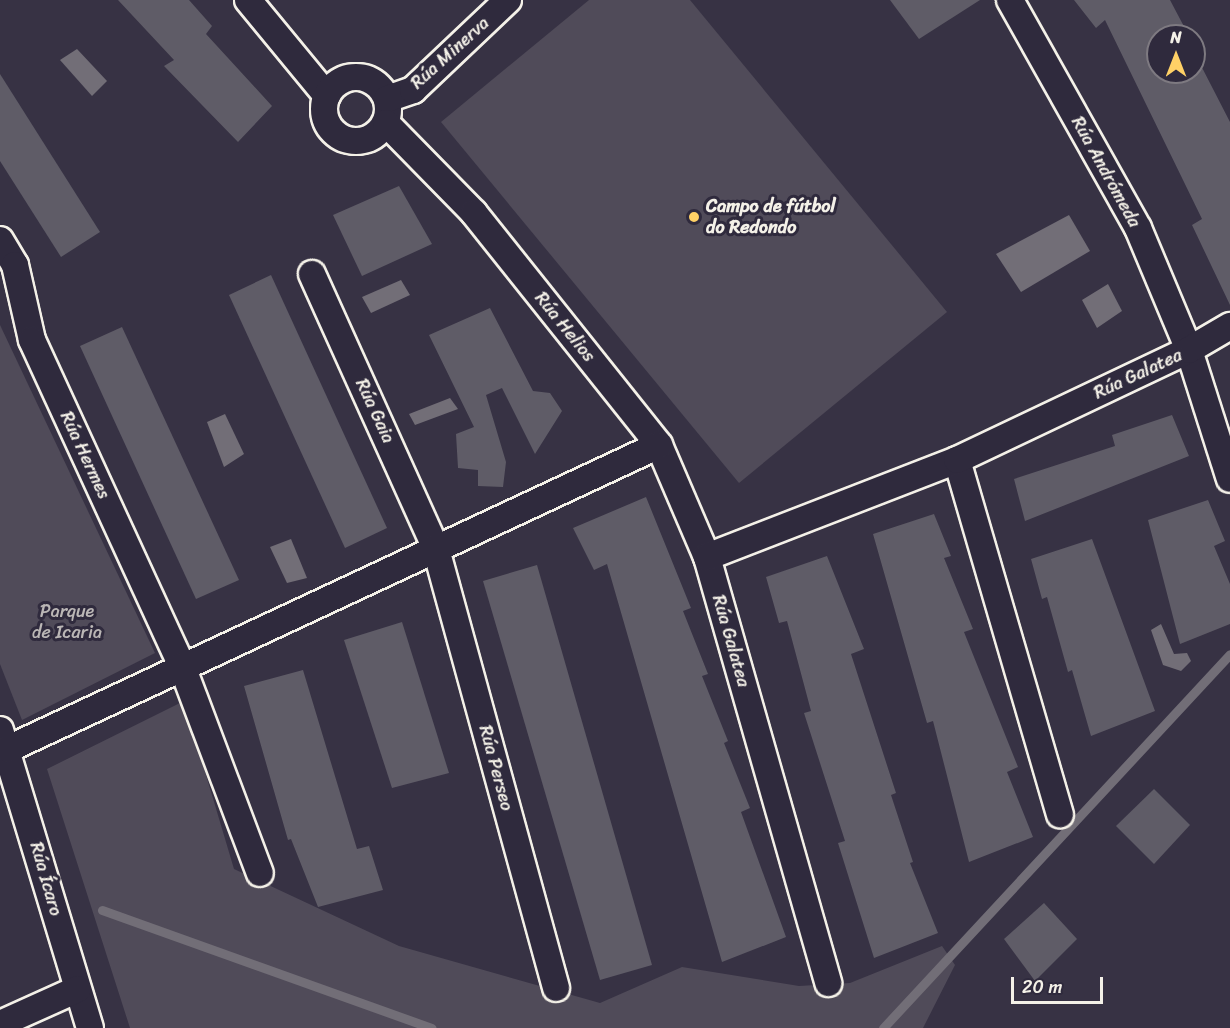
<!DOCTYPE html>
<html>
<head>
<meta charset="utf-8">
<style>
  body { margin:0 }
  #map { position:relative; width:1230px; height:1028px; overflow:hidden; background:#373244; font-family:Sriracha,sans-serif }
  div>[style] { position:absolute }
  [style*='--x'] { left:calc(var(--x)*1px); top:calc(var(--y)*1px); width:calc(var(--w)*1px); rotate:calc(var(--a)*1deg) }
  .green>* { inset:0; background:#504b59 }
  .water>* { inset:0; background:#726e77 }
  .stream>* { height:9px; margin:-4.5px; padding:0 4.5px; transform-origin:4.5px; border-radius:4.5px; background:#726e77 }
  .building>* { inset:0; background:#5f5c67 }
  .roads { filter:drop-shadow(2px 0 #f4f1e8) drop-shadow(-2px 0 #f4f1e8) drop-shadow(0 2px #f4f1e8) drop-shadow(0 -2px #f4f1e8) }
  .street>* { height:26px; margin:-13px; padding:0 13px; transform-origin:13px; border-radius:13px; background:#2f2a3d }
  .street>.ring { margin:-13px; padding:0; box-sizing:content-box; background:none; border:26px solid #2f2a3d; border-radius:50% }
  .dots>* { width:16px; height:16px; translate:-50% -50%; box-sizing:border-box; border:3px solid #2f2a3d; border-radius:50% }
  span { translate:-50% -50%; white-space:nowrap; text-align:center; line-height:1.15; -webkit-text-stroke:6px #2f2a3d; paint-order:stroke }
  .street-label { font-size:18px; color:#f4f1e8 }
  .poi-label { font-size:18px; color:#f4f1e8; font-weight:700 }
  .left { translate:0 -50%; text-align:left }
  .park-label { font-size:18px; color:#bbb7b6 }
  .north { position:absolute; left:1146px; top:24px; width:60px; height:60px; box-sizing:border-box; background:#2f2a3d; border:2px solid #7e7a81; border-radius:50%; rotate:0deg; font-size:16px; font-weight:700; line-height:24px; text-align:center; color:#f4f1e8 }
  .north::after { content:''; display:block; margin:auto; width:21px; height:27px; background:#ffd166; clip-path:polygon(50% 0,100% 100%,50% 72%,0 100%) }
  .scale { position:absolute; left:1011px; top:977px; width:92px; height:27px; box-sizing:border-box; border:3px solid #f4f1e8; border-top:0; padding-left:8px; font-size:18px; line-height:21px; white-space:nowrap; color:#f4f1e8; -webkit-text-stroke:4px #2f2a3d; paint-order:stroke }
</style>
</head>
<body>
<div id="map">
  <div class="green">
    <div style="clip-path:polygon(589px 0,690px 0,947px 312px,739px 483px,441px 122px)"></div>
    <div style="clip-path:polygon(0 325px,155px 653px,22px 720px,0 664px)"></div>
    <div style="clip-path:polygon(184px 701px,234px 869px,399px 946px,600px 1003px,682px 967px,799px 986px,850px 983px,942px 946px,955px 965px,923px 1028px,130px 1028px,47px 769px)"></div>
  </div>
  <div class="water">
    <div style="clip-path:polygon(77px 49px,107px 81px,92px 96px,60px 60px)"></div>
    <div style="clip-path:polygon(1069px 215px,1090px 251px,1021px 292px,996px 254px)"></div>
    <div style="clip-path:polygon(401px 280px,410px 295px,371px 313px,362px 297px)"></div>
    <div style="clip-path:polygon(1108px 284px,1122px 311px,1097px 328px,1082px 300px)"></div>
    <div style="clip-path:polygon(450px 398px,458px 409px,415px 425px,409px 414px)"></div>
    <div style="clip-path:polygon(225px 414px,244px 454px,224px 467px,207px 422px)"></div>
    <div style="clip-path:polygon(291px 539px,307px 578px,287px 583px,270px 547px)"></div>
    <div style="clip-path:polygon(1161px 624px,1174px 654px,1187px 653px,1191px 661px,1181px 671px,1163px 665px,1151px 630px)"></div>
  </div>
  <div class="stream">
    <div style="--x:102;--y:910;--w:350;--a:19.7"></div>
    <div style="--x:883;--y:1028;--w:510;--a:-47.14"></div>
  </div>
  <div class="building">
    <div style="clip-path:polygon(118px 0,189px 0,212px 26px,206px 34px,272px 106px,238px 142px,164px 66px,174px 60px)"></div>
    <div style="clip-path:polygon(890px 0,980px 0,919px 39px)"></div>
    <div style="clip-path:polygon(1074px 0,1170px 0,1189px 36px,1158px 36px,1158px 72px,1194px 72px,1194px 46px,1197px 51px,1194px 52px,1230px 122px,1230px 305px,1192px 225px,1202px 219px,1105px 20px,1096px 28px)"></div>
    <div style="clip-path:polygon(0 74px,100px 232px,61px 257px,0 161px)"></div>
    <div style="clip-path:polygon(399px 186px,432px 244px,362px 276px,333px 215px)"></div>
    <div style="clip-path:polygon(271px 275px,387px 528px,345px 548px,229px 295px)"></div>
    <div style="clip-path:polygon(490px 308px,533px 391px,550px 393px,562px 411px,535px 454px,502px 388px,486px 395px,506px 462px,503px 487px,478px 486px,478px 470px,458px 468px,456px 434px,474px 427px,429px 335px)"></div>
    <div style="clip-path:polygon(122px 327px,239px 580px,196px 599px,80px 346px)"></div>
    <div style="clip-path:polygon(1172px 415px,1189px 456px,1025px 521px,1014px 479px,1115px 446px,1112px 435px)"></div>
    <div style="clip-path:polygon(646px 497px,691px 608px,683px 611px,708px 674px,702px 676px,728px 741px,724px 743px,750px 808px,741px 812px,786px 937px,722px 962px,607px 564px,594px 570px,573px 528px)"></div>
    <div style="clip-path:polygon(1208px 500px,1225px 541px,1214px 546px,1230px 584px,1230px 624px,1180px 644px,1148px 520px)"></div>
    <div style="clip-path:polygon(934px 514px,951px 556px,944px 558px,973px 629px,964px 632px,1018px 767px,1007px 772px,1033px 837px,969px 862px,933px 721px,927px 723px,873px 534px)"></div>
    <div style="clip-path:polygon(1092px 539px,1155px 711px,1091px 736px,1072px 670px,1068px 672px,1047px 597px,1042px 599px,1031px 559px)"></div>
    <div style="clip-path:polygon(827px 556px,864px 649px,851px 654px,896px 793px,891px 795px,913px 862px,910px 863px,938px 933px,874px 958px,838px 843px,845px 841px,804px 713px,811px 711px,787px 621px,779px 623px,766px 577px)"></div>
    <div style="clip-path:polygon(537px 565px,652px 965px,600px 980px,483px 581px)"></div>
    <div style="clip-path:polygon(402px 622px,449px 773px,392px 788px,344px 640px)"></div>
    <div style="clip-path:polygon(303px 670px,357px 849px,369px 846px,383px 890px,318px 907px,291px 839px,288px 840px,244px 686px)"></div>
    <div style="clip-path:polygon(1154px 789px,1190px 825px,1154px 864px,1116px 826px)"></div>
    <div style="clip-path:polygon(1044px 903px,1077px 939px,1035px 981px,1004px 939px)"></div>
  </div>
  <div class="roads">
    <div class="street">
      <div style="--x:248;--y:0;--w:124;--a:50.5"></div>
      <div style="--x:1010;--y:0;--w:261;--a:60.7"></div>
      <div style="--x:1138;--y:228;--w:132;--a:67.3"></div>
      <div style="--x:1189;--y:350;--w:135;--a:72.4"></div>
      <div class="ring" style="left:324px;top:77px;width:38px;height:38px"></div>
      <div style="--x:387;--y:99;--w:28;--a:-19"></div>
      <div style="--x:413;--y:90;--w:131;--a:-43.5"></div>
      <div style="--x:386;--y:123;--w:126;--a:45.6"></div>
      <div style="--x:474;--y:213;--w:297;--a:51.4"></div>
      <div style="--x:659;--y:445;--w:122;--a:66.8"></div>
      <div style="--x:707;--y:557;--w:443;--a:74.1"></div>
      <div style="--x:0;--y:240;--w:29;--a:59"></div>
      <div style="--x:15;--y:265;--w:77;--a:77.2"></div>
      <div style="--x:32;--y:340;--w:359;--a:65.3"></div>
      <div style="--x:182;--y:666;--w:221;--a:69.4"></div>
      <div style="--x:312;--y:274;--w:302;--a:65.7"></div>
      <div style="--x:436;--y:549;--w:455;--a:74.7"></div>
      <div style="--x:957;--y:460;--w:369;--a:73.8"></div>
      <div style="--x:707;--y:557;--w:268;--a:-21.2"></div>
      <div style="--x:957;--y:460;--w:257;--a:-25.4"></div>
      <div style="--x:1189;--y:350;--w:48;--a:-30.3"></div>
      <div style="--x:0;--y:730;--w:311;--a:73.2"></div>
      <div style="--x:8;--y:749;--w:718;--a:-25.03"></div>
      <div style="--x:0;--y:1024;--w:85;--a:-24.2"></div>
    </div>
  </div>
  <div class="dots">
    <div style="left:694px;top:217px;background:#ffd166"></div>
  </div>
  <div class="street-label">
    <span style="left:450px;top:53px;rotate:-42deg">Rúa Minerva</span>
    <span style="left:1106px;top:172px;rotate:61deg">Rúa Andrómeda</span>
    <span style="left:565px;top:327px;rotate:51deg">Rúa Helios</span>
    <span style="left:1138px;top:374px;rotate:-25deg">Rúa Galatea</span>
    <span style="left:375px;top:411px;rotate:65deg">Rúa Gaia</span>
    <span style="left:85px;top:455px;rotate:65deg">Rúa Hermes</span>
    <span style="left:731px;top:641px;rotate:74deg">Rúa Galatea</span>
    <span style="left:496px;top:768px;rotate:75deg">Rúa Perseo</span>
    <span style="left:46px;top:879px;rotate:74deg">Rúa Ícaro</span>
  </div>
  <div class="poi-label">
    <span class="left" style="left:706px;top:217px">Campo de fútbol<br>do Redondo</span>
  </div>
  <div class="park-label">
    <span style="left:67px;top:622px">Parque<br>de Icaria</span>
  </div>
  <div class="north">N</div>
  <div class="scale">20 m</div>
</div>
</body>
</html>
